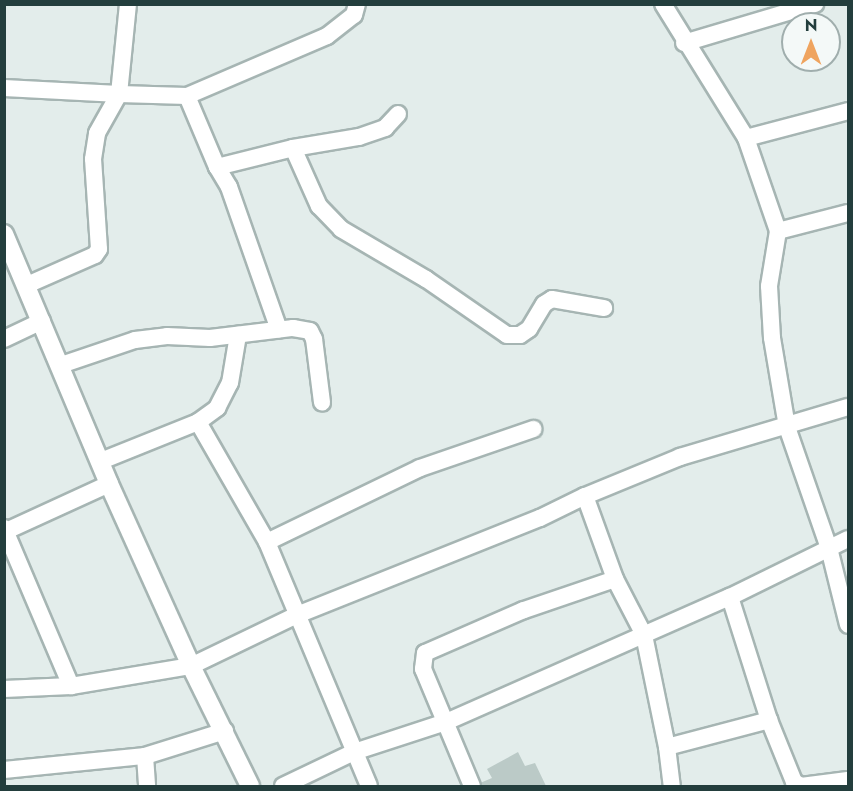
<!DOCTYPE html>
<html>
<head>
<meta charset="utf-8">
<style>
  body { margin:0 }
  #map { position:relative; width:853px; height:791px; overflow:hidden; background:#e3edeb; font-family:Jost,sans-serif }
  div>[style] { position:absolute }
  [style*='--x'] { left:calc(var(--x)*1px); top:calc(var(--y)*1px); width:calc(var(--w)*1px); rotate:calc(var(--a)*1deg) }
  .building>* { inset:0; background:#bbcac7 }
  .roads { filter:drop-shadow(2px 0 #a6b5b3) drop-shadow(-2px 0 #a6b5b3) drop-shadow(0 2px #a6b5b3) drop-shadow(0 -2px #a6b5b3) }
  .minor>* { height:16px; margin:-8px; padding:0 8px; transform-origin:8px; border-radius:8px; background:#fff }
  .secondary>* { height:18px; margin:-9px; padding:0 9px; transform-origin:9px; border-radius:9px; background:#fff }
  span { translate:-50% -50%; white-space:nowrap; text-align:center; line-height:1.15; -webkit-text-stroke:6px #f4f9f8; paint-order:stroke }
  .frame { position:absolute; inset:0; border:6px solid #233e3d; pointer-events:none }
  .north { position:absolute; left:781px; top:12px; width:60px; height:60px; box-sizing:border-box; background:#f4f9f8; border:2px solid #a0aead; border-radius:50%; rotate:0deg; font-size:16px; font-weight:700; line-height:24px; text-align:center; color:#233e3d }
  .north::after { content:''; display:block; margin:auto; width:21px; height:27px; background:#efa45f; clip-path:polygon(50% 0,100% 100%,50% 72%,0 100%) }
</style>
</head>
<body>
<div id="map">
  <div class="building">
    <div style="clip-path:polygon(518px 752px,525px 766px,535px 763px,546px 786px,473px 786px,492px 778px,487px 769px)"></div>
  </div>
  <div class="roads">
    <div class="minor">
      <div style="--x:663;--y:4;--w:158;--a:58.2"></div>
      <div style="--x:746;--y:138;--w:98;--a:71"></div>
      <div style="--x:778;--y:231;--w:56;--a:99.3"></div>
      <div style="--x:769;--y:286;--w:52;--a:86.7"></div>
      <div style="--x:772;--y:338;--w:90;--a:80.4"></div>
      <div style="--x:787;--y:427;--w:128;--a:70.9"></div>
      <div style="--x:829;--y:548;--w:79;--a:76.1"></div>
      <div style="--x:684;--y:43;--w:137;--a:-16.6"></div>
      <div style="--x:4;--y:88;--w:115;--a:3"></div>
      <div style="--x:119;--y:94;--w:90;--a:-84.3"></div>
      <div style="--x:187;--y:96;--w:152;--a:-23.2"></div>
      <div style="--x:327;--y:36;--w:34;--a:-38"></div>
      <div style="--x:354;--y:15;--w:11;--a:-75"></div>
      <div style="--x:746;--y:138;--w:106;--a:-14.8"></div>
      <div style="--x:293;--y:148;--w:64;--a:65.9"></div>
      <div style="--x:319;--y:206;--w:32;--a:46"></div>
      <div style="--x:341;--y:229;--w:99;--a:30.5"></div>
      <div style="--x:426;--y:279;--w:98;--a:34.7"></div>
      <div style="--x:507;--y:335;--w:13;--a:0"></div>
      <div style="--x:520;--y:335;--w:11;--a:-34"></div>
      <div style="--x:529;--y:329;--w:29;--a:-59"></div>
      <div style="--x:544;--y:304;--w:9;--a:-32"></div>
      <div style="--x:552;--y:299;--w:53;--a:9.8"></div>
      <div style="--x:217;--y:167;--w:78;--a:-14"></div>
      <div style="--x:293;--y:148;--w:67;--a:-9.5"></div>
      <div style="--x:359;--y:137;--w:28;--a:-19"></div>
      <div style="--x:385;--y:128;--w:19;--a:-47"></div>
      <div style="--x:778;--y:231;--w:72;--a:-14.4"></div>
      <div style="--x:27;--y:285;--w:74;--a:-23.8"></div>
      <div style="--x:95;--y:255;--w:7;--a:-56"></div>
      <div style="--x:99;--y:249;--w:90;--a:-93.8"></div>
      <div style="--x:93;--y:159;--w:26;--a:-81"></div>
      <div style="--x:97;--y:133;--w:45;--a:-60.6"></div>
      <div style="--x:119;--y:94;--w:68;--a:1.7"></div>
      <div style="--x:187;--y:96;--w:77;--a:67.1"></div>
      <div style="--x:217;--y:167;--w:23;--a:59"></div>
      <div style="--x:229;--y:187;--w:151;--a:70.7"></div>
      <div style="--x:4;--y:339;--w:42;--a:-25.3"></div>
      <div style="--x:61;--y:365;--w:78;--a:-18.7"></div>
      <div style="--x:135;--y:340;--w:32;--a:-7"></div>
      <div style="--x:167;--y:336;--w:43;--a:2.7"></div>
      <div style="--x:210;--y:338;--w:84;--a:-6.9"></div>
      <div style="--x:293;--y:328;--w:17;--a:10"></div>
      <div style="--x:310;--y:331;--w:9;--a:63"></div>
      <div style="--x:314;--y:339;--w:64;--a:82.8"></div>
      <div style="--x:198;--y:422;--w:138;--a:60.1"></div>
      <div style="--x:267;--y:542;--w:264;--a:67.3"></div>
      <div style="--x:101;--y:461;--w:105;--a:-21.9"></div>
      <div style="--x:198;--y:422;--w:24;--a:-36"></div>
      <div style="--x:217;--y:408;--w:28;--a:-63"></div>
      <div style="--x:230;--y:383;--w:49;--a:-80.5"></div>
      <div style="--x:585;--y:496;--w:88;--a:70.1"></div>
      <div style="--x:615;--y:579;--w:63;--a:62.6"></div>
      <div style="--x:644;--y:635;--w:114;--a:78.4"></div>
      <div style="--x:667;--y:747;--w:39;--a:83"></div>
      <div style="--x:4;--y:528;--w:172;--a:67"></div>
      <div style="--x:4;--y:532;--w:115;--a:-24.6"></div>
      <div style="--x:267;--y:542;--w:170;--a:-25.8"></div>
      <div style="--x:420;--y:468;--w:120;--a:-19"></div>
      <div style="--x:730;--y:597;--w:129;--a:72.4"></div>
      <div style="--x:769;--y:720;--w:67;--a:68"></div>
      <div style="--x:794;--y:782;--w:8;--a:30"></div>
      <div style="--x:801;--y:786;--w:47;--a:-7.3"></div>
      <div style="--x:4;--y:689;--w:67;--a:-2.6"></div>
      <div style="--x:71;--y:686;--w:122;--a:-9.5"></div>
      <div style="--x:191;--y:666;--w:118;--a:-25.7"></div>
      <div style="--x:297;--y:615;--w:262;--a:-21.8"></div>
      <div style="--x:540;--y:518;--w:50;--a:-26.1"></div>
      <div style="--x:585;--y:496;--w:103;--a:-22.3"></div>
      <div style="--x:680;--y:457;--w:175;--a:-16.6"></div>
      <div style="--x:667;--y:747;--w:106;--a:-14.8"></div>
      <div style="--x:145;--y:756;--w:30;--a:86"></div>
      <div style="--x:4;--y:770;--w:142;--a:-5.7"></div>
      <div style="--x:145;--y:756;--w:84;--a:-17.4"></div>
      <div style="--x:283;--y:786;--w:79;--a:-25.6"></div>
      <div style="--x:354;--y:752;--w:97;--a:-18.1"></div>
      <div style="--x:446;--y:722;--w:310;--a:-23.8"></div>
      <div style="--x:730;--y:597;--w:131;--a:-26.2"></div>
      <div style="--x:472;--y:786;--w:127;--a:-112.7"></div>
      <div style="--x:423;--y:669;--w:16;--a:-83"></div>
      <div style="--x:425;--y:653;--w:108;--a:-23.5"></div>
      <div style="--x:524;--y:610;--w:96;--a:-18.8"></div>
    </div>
    <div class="secondary">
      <div style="--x:4;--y:234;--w:271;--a:67.2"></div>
      <div style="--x:109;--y:484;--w:200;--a:65.7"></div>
      <div style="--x:191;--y:666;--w:134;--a:63.8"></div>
    </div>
  </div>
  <div class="frame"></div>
  <div class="north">N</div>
</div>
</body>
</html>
